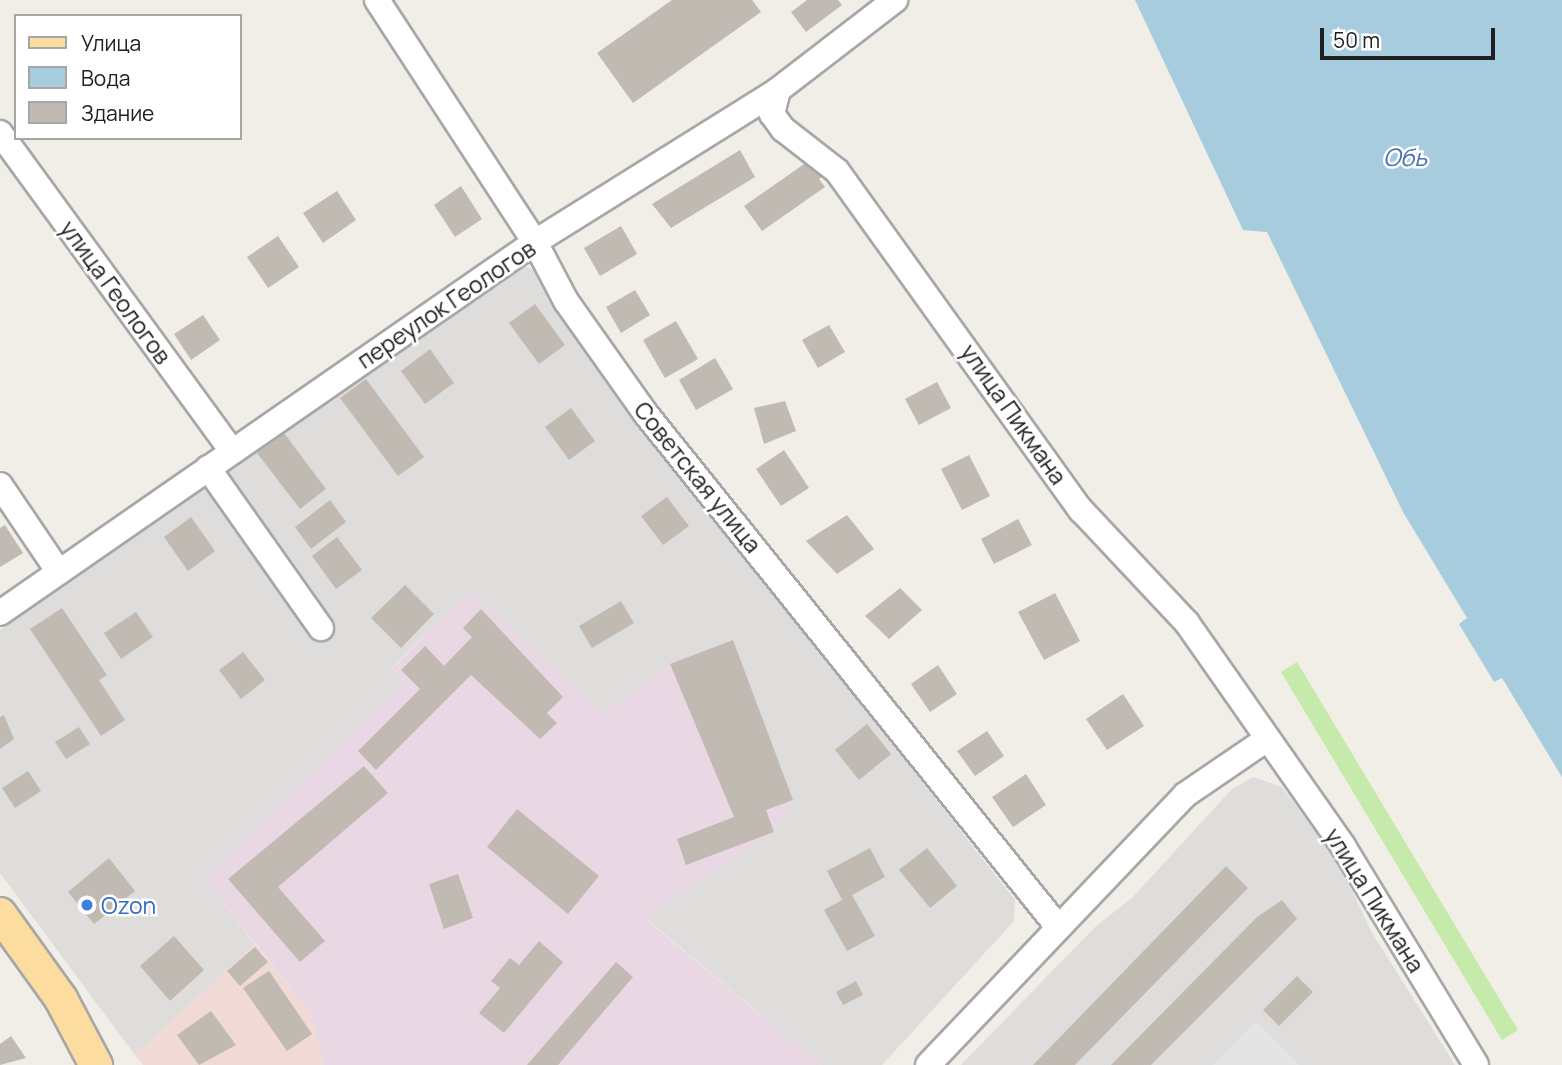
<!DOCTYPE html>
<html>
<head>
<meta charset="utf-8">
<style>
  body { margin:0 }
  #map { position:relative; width:1562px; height:1065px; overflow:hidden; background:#f0eee6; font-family:Manrope,sans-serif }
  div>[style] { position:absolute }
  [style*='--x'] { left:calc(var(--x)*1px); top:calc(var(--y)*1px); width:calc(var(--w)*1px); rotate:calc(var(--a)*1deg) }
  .residential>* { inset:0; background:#dedddc }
  .commercial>* { inset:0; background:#f1d9d5 }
  .industrial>* { inset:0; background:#e9d8e4 }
  .grass>* { inset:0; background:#c5eaac }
  .parking>* { inset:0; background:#e4e4e4 }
  .water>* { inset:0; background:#a6ccde }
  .building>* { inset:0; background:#c1bab2 }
  .roads { filter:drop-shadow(2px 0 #a7a7a7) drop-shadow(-2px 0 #a7a7a7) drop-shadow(0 2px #a7a7a7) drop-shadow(0 -2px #a7a7a7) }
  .minor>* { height:24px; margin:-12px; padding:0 12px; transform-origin:12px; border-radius:12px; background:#fff }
  .major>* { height:32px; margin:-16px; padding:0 16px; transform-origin:16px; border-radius:16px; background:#fcdd9f }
  .dots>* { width:19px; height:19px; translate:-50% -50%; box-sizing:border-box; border:4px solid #fff; border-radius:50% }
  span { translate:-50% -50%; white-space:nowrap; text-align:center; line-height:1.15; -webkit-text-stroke:5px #fff; paint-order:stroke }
  .street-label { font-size:23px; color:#202020 }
  .shop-label { font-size:23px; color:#366cbe }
  .left { translate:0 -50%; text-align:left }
  .water-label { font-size:24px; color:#4b74b0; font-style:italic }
  .legend { position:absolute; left:14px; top:14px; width:228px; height:126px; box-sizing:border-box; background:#fff; border:2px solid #a6a6a6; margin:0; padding:9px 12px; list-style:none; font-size:21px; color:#202020 }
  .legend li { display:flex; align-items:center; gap:14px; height:35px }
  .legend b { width:35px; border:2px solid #a6a6a6 }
  .scale { position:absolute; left:1320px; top:28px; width:175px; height:32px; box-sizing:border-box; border:4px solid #202020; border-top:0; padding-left:9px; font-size:21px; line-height:24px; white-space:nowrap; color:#202020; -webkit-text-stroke:5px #fff; paint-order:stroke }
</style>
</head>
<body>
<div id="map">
  <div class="residential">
    <div style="clip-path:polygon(524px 266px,541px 273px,608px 383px,1015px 900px,1014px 921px,882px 1065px,821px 1065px,644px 917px,670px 664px,603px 713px,470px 591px,391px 669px,405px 683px,204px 879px,255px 944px,135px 1055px,0 873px,0 630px,509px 269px)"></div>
    <div style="clip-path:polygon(1253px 777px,1282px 787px,1341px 867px,1371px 931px,1455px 1065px,961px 1065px,1095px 927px,1133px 897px,1231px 790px)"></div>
  </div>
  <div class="commercial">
    <div style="clip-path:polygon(255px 944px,310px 1012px,324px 1065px,143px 1065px,135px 1055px)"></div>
  </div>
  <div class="industrial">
    <div style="clip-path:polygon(470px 591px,603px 713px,670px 664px,733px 640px,793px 800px,774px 832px,644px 918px,821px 1065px,324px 1065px,310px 1012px,204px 879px,404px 683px,391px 670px)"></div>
  </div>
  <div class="grass">
    <div style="clip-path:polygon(1297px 662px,1518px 1030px,1502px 1040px,1281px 672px)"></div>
  </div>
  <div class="parking">
    <div style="clip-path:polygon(1256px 1021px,1300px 1065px,1213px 1065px)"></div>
  </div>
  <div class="water">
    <div style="clip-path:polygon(1135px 0,1562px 0,1562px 777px,1502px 678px,1494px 682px,1459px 624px,1467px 618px,1403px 512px,1267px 232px,1243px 230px)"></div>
  </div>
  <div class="building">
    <div style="clip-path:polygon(672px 0,752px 0,761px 12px,633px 103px,597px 53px)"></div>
    <div style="clip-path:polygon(807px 0,838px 0,842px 5px,806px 32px,791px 12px)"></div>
    <div style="clip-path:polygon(740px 150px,755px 177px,671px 228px,652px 204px)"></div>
    <div style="clip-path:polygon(807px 162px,826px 174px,819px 179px,825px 187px,762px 231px,744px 206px)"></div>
    <div style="clip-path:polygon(461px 186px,482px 219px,455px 237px,434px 205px)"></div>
    <div style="clip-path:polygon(337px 191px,356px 220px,323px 243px,303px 213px)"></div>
    <div style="clip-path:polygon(621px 226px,637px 254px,600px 276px,584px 248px)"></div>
    <div style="clip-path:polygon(278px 236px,299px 267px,268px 288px,247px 257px)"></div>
    <div style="clip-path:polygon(635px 290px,650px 315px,621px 333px,606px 307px)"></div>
    <div style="clip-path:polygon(535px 304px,565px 345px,539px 364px,509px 323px)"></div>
    <div style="clip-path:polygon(203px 315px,220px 340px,191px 360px,174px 334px)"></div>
    <div style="clip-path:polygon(676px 321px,698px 359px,665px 378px,643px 340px)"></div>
    <div style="clip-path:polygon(829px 325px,845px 352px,818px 368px,802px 340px)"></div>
    <div style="clip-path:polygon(430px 349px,454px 383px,425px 404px,401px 371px)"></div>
    <div style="clip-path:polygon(715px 358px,733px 389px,696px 410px,679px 380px)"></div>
    <div style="clip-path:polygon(366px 379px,424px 457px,398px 476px,340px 398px)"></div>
    <div style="clip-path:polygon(937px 382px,951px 408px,919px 425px,905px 399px)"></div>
    <div style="clip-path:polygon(785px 401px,796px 431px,764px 444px,754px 408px)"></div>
    <div style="clip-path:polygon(571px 408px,595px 441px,569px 460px,545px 427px)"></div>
    <div style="clip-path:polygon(284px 433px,326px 489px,300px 509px,257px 453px)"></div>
    <div style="clip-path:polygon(784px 450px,809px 488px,781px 506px,756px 469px)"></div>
    <div style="clip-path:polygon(969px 455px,990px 496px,962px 510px,941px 469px)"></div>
    <div style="clip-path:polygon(667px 497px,689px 526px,663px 545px,641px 516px)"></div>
    <div style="clip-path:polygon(330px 500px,346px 522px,311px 549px,295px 527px)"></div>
    <div style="clip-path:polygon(847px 515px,874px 549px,837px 574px,806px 541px)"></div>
    <div style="clip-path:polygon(191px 517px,215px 551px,188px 571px,164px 537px)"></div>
    <div style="clip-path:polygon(1018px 519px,1032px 545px,994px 564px,981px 539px)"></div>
    <div style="clip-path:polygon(5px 525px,23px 553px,0 567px,0 528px)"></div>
    <div style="clip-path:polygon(337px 537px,362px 570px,336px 589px,312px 556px)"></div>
    <div style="clip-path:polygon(405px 585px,434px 614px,401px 648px,371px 618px)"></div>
    <div style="clip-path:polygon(900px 588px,922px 610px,889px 639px,865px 616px)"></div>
    <div style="clip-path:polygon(1055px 593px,1080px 641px,1044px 660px,1018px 612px)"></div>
    <div style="clip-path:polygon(621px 601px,634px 623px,592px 648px,579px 626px)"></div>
    <div style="clip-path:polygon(62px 608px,107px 675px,99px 680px,125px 720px,101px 736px,30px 629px)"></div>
    <div style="clip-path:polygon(481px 609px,563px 697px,547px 713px,557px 723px,540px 739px,471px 675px,376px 770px,358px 751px,420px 689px,401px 670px,425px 646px,444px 666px,472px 637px,463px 628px)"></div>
    <div style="clip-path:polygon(136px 612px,153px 637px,121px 659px,104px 633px)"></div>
    <div style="clip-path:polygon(733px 640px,793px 800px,766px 810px,774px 832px,686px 865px,677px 839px,734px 817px,670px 664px)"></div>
    <div style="clip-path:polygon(243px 652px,265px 680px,241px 699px,219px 670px)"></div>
    <div style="clip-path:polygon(938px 665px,957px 694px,930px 712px,911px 684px)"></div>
    <div style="clip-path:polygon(1123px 694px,1144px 726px,1107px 750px,1086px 719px)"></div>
    <div style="clip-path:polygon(4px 715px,14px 739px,0 749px,0 717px)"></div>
    <div style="clip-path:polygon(867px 724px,891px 754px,859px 780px,835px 750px)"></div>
    <div style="clip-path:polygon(79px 727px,90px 744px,66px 759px,55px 742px)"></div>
    <div style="clip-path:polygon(987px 731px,1004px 756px,975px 776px,957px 751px)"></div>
    <div style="clip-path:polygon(364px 766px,388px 793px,278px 887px,325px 941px,300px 962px,228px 879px)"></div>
    <div style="clip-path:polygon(28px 771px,41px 791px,15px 808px,2px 788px)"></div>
    <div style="clip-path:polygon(1026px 774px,1046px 805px,1013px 827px,992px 797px)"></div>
    <div style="clip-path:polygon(517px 809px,599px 876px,568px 914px,487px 847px)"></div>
    <div style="clip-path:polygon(870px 848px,885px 877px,852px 895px,875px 936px,847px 951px,824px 910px,842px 900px,827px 871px)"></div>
    <div style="clip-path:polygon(927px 848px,957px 886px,930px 908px,899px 870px)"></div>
    <div style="clip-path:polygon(109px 858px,135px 891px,94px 924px,68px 892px)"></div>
    <div style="clip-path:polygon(1226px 866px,1248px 888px,1075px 1065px,1033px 1065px)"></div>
    <div style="clip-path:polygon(458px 874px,473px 918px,444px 929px,429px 884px)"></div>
    <div style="clip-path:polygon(1282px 900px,1297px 919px,1151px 1065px,1111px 1065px,1257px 917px)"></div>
    <div style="clip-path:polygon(174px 936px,204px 970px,170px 1001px,140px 966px)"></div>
    <div style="clip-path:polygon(539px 941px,563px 962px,504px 1033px,479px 1013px,500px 988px,491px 981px,510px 958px,519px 965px)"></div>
    <div style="clip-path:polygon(255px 947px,268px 962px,240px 986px,227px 971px)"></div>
    <div style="clip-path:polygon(616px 962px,633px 977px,558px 1065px,527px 1065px)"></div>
    <div style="clip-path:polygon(269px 971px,312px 1034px,287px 1051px,243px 988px)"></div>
    <div style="clip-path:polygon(1297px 976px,1313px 992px,1279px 1026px,1263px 1010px)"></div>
    <div style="clip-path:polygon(856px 981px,863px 995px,843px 1005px,836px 992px)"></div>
    <div style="clip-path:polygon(211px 1011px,236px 1045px,199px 1065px,177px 1035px)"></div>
    <div style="clip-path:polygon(11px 1036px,26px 1058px,0 1065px,0 1044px)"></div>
  </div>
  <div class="roads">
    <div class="minor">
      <div style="--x:377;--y:0;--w:289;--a:56.9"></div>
      <div style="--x:535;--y:242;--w:67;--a:62.3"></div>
      <div style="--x:566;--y:301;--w:138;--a:54.7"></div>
      <div style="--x:646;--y:414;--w:658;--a:51.23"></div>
      <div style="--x:778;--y:90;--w:25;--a:104"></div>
      <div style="--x:772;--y:114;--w:19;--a:54"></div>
      <div style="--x:783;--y:129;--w:68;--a:37.9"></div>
      <div style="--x:837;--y:171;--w:418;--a:54.3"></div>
      <div style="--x:1081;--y:510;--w:155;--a:46.8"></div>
      <div style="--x:1187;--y:623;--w:272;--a:55"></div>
      <div style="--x:1343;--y:846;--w:256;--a:58.7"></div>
      <div style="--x:0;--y:133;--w:394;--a:53.9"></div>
      <div style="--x:208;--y:468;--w:196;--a:54.8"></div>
      <div style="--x:0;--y:485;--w:105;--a:55.9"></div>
      <div style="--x:0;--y:613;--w:651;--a:-34.74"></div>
      <div style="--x:535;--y:242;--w:287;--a:-32"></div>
      <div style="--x:778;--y:90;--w:148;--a:-37.6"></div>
      <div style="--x:928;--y:1065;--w:373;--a:-46.4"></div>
      <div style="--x:1185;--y:795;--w:99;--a:-34.3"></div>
    </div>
    <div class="major">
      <div style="--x:0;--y:914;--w:105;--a:54.3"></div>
      <div style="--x:61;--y:999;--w:75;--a:62.1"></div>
    </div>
  </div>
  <div class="dots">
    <div style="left:87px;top:905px;background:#3f7fe0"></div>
  </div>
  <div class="street-label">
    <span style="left:116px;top:292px;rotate:54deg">улица Геологов</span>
    <span style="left:446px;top:304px;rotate:-34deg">переулок Геологов</span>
    <span style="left:1014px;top:414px;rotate:55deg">улица Пикмана</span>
    <span style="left:698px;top:477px;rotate:51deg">Советская улица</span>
    <span style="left:1375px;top:900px;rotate:58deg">улица Пикмана</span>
  </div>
  <div class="shop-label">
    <span class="left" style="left:101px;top:905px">Ozon</span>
  </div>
  <div class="water-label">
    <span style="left:1405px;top:157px">Обь</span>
  </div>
  <ul class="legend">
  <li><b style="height:9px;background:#fcdd9f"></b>Улица</li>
  <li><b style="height:19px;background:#a6ccde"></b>Вода</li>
  <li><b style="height:19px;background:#c1bab2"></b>Здание</li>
  </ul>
  <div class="scale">50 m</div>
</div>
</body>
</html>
